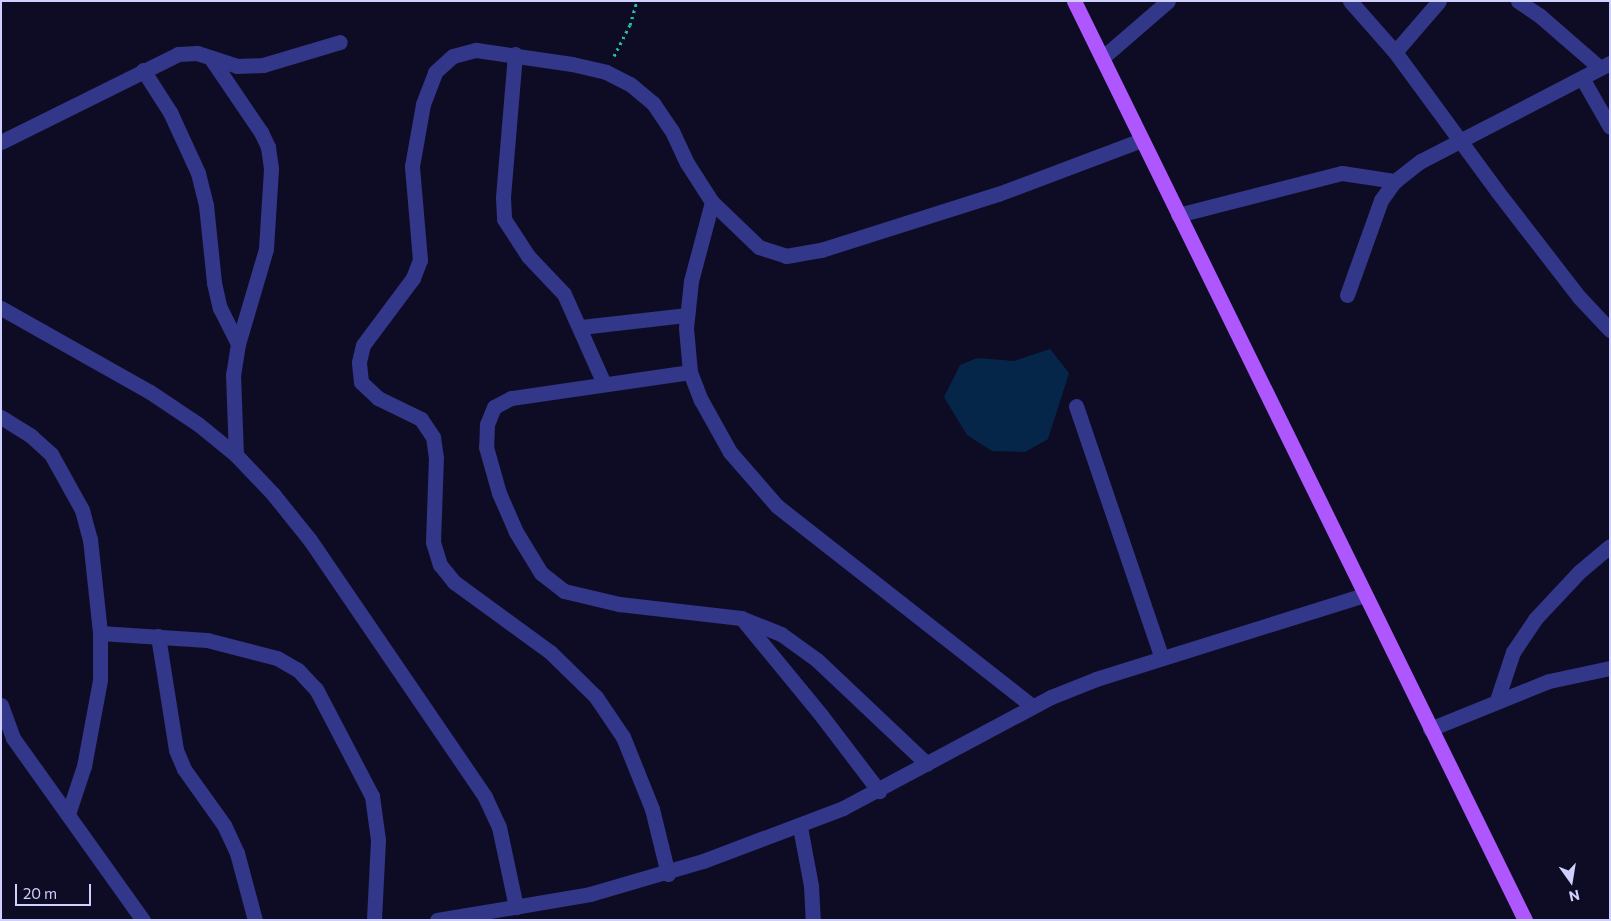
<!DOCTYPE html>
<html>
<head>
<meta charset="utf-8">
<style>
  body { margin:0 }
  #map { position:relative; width:1611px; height:921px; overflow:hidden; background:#0e0c25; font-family:Commissioner,sans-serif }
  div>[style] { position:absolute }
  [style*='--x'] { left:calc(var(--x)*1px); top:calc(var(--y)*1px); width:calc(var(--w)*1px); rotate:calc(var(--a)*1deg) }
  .water>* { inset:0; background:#062649 }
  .path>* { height:3px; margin-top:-1.5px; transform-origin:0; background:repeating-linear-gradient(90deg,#21c1a7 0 2.5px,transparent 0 6.5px) }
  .minor>* { height:15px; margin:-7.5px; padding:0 7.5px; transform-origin:7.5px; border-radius:7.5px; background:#323789 }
  .major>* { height:15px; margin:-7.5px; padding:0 7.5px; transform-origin:7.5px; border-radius:7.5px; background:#af57ff }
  span { translate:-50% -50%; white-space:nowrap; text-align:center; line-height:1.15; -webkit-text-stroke:4px #0e0c25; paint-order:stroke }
  .frame { position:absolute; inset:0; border:2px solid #d0d0ff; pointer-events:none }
  .north { position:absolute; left:1546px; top:856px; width:50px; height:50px; -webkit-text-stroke:4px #0e0c25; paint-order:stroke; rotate:167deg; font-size:14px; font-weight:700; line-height:20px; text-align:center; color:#d0d0ff }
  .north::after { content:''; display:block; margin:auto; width:18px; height:22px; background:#d0d0ff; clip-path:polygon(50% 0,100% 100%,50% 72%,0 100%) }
  .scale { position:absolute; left:15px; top:884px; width:76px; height:22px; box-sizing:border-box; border:2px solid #d0d0ff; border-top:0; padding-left:6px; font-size:15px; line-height:18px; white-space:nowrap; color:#d0d0ff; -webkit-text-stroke:4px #0e0c25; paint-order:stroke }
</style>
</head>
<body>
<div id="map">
  <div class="water">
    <div style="clip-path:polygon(1050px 349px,1069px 373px,1048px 439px,1025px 452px,992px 451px,967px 435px,944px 397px,960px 365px,977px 358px,1014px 361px)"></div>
  </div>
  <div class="path">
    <div style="--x:614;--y:56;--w:35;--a:-63"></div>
    <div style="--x:630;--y:25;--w:25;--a:-74"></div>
  </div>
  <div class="minor">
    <div style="--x:1350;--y:1;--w:68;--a:48.6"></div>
    <div style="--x:1395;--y:52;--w:172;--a:53.7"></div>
    <div style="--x:1497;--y:191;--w:134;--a:52.3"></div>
    <div style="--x:1579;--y:297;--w:45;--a:46.8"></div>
    <div style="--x:1518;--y:1;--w:25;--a:34"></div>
    <div style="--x:1539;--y:15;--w:81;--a:41"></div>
    <div style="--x:1395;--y:52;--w:67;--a:-49.2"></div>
    <div style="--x:515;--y:54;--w:144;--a:94.8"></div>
    <div style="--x:503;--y:198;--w:21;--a:87"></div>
    <div style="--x:504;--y:219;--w:44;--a:57"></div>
    <div style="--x:528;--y:256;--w:52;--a:46.5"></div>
    <div style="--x:564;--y:294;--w:98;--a:66"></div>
    <div style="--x:1102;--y:58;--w:87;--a:-40.8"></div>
    <div style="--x:212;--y:60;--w:87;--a:55.8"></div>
    <div style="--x:261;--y:132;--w:17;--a:65"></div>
    <div style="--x:268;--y:147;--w:22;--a:82"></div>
    <div style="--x:271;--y:169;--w:80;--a:93.6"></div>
    <div style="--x:266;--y:249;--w:99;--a:106.4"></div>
    <div style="--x:238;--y:344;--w:30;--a:99"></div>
    <div style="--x:233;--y:374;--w:81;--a:87.9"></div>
    <div style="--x:143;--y:70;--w:50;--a:57.3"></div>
    <div style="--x:170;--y:112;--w:67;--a:65.3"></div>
    <div style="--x:198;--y:173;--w:33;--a:76"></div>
    <div style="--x:206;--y:205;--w:78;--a:84.1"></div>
    <div style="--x:214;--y:283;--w:26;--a:77"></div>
    <div style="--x:220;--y:308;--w:40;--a:63.4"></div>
    <div style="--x:1582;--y:78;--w:56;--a:60.3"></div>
    <div style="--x:1;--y:142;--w:198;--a:-26.4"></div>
    <div style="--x:178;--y:54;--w:19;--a:-3"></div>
    <div style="--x:197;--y:53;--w:42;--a:18"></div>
    <div style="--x:237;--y:66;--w:26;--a:-2"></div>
    <div style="--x:263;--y:65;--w:80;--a:-16.6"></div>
    <div style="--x:712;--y:202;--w:82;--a:104.9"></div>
    <div style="--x:691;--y:281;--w:47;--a:96.1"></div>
    <div style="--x:686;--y:328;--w:44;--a:84.8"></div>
    <div style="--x:690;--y:372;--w:30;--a:69"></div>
    <div style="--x:701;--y:400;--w:60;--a:60.9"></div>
    <div style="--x:730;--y:452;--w:72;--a:49"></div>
    <div style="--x:777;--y:506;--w:324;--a:38.1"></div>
    <div style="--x:1178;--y:215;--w:169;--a:-14.4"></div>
    <div style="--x:1342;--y:173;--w:54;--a:8.6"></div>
    <div style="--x:1347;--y:295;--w:101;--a:-70.3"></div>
    <div style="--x:1381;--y:200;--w:24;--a:-54"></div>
    <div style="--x:1395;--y:181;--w:33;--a:-38"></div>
    <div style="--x:1421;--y:161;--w:213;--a:-27.4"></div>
    <div style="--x:1;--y:308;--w:171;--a:29.4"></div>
    <div style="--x:150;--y:392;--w:58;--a:33.7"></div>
    <div style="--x:198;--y:424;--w:49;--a:39.2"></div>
    <div style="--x:236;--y:455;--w:54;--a:46.5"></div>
    <div style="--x:273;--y:494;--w:59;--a:51.2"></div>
    <div style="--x:310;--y:540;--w:311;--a:55.7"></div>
    <div style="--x:485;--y:797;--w:33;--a:65"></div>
    <div style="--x:499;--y:827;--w:82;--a:78"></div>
    <div style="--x:581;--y:327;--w:107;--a:-6.5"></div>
    <div style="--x:690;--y:372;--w:181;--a:171.7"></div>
    <div style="--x:511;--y:398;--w:19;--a:152"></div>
    <div style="--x:494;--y:407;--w:18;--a:112"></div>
    <div style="--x:487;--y:424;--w:23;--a:92"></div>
    <div style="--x:486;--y:447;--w:48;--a:74.2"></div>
    <div style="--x:499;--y:493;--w:43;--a:66.4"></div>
    <div style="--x:516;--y:532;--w:48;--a:58.6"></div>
    <div style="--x:541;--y:573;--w:29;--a:38"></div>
    <div style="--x:564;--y:591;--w:57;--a:13.3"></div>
    <div style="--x:619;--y:604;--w:123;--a:6.5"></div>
    <div style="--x:741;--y:618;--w:43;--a:21.8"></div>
    <div style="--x:781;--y:634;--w:44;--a:35.8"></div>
    <div style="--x:817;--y:660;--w:151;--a:43.4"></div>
    <div style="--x:1076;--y:406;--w:266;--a:71.2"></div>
    <div style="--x:1;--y:417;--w:36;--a:32"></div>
    <div style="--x:31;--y:436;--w:27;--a:42"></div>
    <div style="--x:51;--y:454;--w:64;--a:61"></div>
    <div style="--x:82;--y:510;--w:30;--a:75"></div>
    <div style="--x:90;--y:539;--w:95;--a:83.9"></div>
    <div style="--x:100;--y:633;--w:47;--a:90"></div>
    <div style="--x:100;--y:680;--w:87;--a:100.5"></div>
    <div style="--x:84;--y:766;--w:51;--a:108.4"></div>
    <div style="--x:743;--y:620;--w:123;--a:50.6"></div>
    <div style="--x:821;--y:715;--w:96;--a:52.7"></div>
    <div style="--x:100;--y:633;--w:107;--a:3.7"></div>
    <div style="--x:207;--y:640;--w:72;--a:14.4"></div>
    <div style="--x:277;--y:658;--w:24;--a:30"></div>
    <div style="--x:298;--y:670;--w:26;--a:47"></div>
    <div style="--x:316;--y:689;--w:121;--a:62.4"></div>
    <div style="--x:372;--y:796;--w:44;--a:82.2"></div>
    <div style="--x:378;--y:840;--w:80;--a:92.9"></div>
    <div style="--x:158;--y:636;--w:115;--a:81"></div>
    <div style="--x:176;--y:750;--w:21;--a:67"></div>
    <div style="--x:184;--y:769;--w:69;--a:54.5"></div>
    <div style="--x:224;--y:825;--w:31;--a:65"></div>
    <div style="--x:237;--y:853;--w:69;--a:75"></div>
    <div style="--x:1497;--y:700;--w:51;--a:-71.6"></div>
    <div style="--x:1513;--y:652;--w:40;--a:-56"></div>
    <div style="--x:1535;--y:619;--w:64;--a:-46.9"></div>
    <div style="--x:1579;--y:572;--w:40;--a:-40"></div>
    <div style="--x:1;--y:705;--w:35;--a:70"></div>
    <div style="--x:13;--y:738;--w:224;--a:54.5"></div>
    <div style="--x:1430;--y:729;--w:128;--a:-22"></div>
    <div style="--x:1549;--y:681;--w:62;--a:-12"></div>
    <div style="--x:800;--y:827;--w:60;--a:79.4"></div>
    <div style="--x:811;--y:886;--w:34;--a:87"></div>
    <div style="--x:668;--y:874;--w:67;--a:-103.8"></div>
    <div style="--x:652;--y:809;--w:78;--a:-111.9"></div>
    <div style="--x:623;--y:737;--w:48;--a:-124"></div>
    <div style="--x:596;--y:697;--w:64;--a:-135.6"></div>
    <div style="--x:550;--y:652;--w:119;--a:-143.9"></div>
    <div style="--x:454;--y:582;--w:22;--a:-129"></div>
    <div style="--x:440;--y:565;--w:24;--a:-107"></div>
    <div style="--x:433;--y:542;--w:84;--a:-88"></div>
    <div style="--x:436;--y:458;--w:21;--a:-98"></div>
    <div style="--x:433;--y:437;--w:22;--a:-124"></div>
    <div style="--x:421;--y:419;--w:48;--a:-154"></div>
    <div style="--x:378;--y:398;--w:23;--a:-137"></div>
    <div style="--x:361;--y:382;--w:20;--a:-96"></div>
    <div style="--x:359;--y:362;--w:17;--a:-77"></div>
    <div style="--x:363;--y:345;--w:84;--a:-53.3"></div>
    <div style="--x:413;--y:278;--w:19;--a:-69"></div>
    <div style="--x:420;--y:260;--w:94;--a:-94.9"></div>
    <div style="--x:412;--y:166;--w:63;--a:-79.9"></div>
    <div style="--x:423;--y:104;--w:34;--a:-69"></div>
    <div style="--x:435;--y:72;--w:24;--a:-42"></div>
    <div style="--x:453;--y:56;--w:24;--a:-15"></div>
    <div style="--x:476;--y:50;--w:97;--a:8.3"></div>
    <div style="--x:572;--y:64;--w:35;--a:13"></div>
    <div style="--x:606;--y:72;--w:27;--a:27"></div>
    <div style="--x:630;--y:84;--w:30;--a:40"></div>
    <div style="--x:653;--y:103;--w:34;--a:56"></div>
    <div style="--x:672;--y:131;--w:35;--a:65"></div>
    <div style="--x:687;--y:163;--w:46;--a:57.3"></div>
    <div style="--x:712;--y:202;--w:65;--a:43.8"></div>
    <div style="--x:759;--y:247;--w:28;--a:18"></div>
    <div style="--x:786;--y:256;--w:36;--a:-10"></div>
    <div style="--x:821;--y:250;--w:186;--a:-17.6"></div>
    <div style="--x:998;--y:194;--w:154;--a:-20.6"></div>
    <div style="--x:437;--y:920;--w:155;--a:-9.6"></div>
    <div style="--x:590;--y:894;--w:118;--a:-16.3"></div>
    <div style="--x:703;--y:861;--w:150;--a:-20.7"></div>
    <div style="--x:843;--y:808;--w:236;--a:-28.1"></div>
    <div style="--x:1051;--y:697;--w:48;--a:-21.8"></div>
    <div style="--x:1096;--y:679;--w:281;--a:-17.4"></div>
  </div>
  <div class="major">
    <div style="--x:1074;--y:1;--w:1024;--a:63.86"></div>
  </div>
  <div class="frame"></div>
  <div class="north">N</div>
  <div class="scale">20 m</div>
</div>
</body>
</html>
